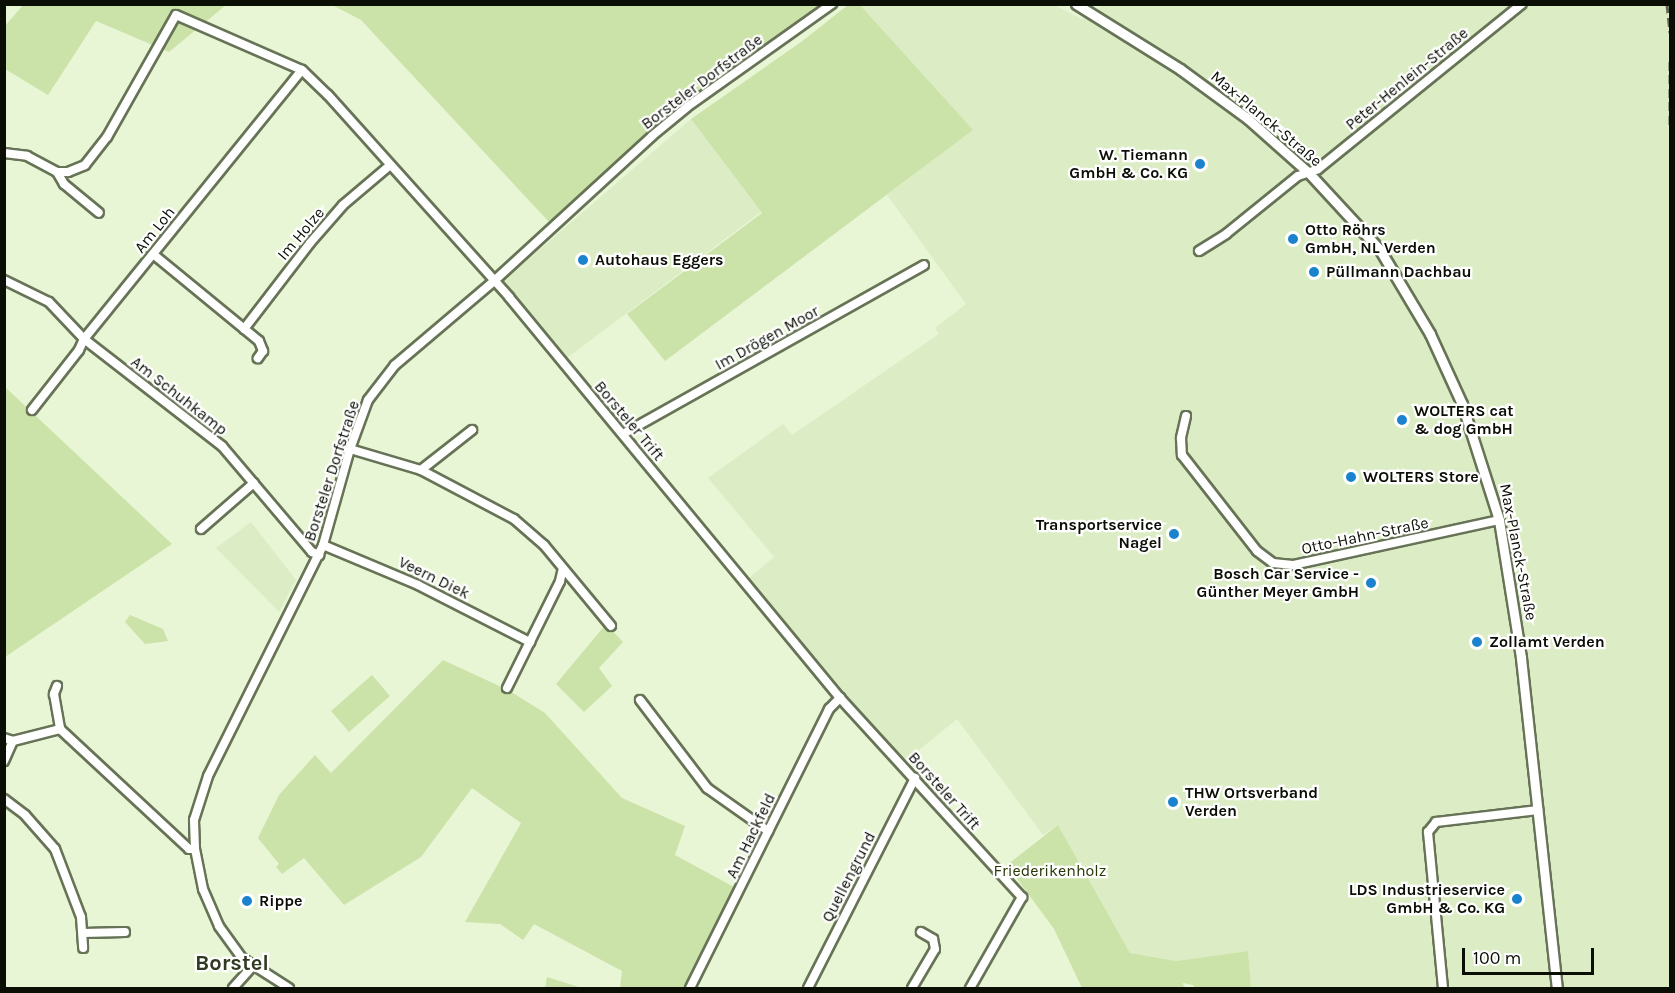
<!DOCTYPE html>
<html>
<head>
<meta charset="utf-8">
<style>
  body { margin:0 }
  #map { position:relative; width:1675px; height:993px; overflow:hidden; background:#e8f6d5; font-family:Karla,sans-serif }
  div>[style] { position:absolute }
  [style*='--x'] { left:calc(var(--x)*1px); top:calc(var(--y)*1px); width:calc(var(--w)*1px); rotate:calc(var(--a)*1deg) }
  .built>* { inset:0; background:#dcedc5 }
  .green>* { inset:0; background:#cbe3a9 }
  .roads { filter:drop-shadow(2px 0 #677356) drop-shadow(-2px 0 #677356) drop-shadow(0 2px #677356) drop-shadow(0 -2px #677356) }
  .minor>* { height:8px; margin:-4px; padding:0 4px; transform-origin:4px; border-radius:4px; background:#fff }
  .tertiary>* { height:9px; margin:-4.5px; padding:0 4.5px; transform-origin:4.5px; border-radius:4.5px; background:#fff }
  .rail>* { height:3px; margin-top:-1.5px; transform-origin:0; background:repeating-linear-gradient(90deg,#5f6754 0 9px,transparent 0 13.5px) }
  .dots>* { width:16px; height:16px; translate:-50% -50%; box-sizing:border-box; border:3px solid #fff; border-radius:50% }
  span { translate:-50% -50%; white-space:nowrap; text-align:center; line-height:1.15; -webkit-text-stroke:4.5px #fff; paint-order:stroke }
  .street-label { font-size:16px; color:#0a0e04 }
  .poi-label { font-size:16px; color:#0a0e04; font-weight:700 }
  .right { translate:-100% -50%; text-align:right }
  .left { translate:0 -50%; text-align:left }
  .park-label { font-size:16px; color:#273803 }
  .district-label { font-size:22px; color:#303a20; font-weight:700 }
  .frame { position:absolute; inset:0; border:6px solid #0a0e04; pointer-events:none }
  .scale { position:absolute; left:1462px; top:948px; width:132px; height:27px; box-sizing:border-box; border:3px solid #0a0e04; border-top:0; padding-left:8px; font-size:18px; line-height:21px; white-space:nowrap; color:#0a0e04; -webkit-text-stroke:4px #fff; paint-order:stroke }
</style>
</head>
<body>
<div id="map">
  <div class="built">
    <div style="clip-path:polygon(1105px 4px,1670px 5px,1670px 988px,1247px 988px,1251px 987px,1248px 951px,1176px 961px,1130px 953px,1058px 825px,1043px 835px,957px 719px,903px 763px,749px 578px,774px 557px,708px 478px,783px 424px,792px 435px,939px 334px,935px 328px,966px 304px,887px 195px,972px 130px,860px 5px,1054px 5px,1082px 19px)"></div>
    <div style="clip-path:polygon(691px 119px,761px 212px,567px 358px,503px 281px)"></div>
    <div style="clip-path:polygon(251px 522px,296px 580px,279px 612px,216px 548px)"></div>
  </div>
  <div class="green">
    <div style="clip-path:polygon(23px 5px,226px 5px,169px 52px,96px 21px,48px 95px,5px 69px,5px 26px)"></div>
    <div style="clip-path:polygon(332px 5px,820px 5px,687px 103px,550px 223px,361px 20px)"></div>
    <div style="clip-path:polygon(848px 5px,860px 5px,973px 130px,665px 361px,627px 314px,762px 213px,691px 119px,801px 42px)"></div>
    <div style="clip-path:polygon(4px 386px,172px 544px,5px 657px,4px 657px)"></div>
    <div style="clip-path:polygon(130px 615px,163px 629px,168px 641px,145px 644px,125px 622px)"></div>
    <div style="clip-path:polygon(606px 624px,623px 642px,599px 668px,612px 686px,584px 712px,556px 684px)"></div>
    <div style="clip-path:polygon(443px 660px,508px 690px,545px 713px,622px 798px,685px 826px,675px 855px,734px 887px,683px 988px,620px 988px,622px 971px,534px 924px,523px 940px,500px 924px,465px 922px,521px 823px,472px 788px,421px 857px,344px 905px,304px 858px,282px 874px,276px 867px,279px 864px,258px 838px,279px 795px,315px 755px,331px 773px)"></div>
    <div style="clip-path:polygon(372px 675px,390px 696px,349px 732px,331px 711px)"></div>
    <div style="clip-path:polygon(1058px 825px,1130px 953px,1176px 961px,1248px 951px,1251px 987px,1195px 988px,1193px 985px,1183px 983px,1184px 988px,1082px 988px,1054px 929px,1007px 865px)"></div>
    <div style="clip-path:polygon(547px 977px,582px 988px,545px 988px)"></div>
  </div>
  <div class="roads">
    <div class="minor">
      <div style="--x:4;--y:153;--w:23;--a:7"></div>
      <div style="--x:27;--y:156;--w:34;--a:28"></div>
      <div style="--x:57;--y:172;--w:11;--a:0"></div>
      <div style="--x:68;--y:172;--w:18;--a:-22"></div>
      <div style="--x:85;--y:165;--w:36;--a:-52"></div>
      <div style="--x:107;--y:137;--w:140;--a:-60.5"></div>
      <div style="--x:176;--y:15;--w:137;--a:23.6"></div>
      <div style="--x:302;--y:70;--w:36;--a:44"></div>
      <div style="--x:328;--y:95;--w:271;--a:48.1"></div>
      <div style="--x:509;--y:297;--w:520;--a:50.46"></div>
      <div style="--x:840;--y:698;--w:270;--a:47.6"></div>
      <div style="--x:1022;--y:897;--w:105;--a:119.7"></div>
      <div style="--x:57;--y:172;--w:14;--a:60"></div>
      <div style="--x:64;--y:184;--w:45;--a:39.6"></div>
      <div style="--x:1199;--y:251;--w:32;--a:-32"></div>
      <div style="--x:1226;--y:234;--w:92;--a:-38.9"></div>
      <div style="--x:1298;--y:176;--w:21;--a:-19"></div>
      <div style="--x:1318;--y:169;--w:262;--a:-39"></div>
      <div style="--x:153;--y:254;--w:137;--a:39.4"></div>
      <div style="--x:259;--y:341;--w:11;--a:68"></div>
      <div style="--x:263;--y:351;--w:9;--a:126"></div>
      <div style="--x:4;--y:280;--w:50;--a:26.1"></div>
      <div style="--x:49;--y:302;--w:51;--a:46.6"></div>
      <div style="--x:84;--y:339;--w:175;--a:37.8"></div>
      <div style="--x:222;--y:446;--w:139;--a:49.7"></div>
      <div style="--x:312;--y:552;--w:8;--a:23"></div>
      <div style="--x:244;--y:329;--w:108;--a:-52.5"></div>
      <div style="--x:310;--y:243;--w:50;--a:-49"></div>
      <div style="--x:343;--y:205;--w:60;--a:-40.3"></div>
      <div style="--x:32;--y:410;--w:76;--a:-51.9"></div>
      <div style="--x:79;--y:350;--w:12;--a:-66"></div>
      <div style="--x:84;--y:339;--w:346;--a:-51"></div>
      <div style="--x:1186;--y:416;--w:23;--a:103"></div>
      <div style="--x:1181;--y:438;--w:17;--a:87"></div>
      <div style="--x:1182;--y:455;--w:122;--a:52"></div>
      <div style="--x:1257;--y:551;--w:20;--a:37"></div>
      <div style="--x:1273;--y:563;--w:20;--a:6"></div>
      <div style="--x:1293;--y:565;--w:211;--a:-12.3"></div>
      <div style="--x:623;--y:434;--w:345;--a:-29.3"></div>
      <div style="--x:350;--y:449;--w:74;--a:16.5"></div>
      <div style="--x:421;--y:470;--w:105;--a:27.8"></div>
      <div style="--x:514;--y:519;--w:40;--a:41"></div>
      <div style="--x:544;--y:545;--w:105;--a:50.4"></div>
      <div style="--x:421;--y:470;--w:65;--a:-38.1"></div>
      <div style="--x:201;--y:529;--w:70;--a:-41"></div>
      <div style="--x:323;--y:545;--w:103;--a:22.8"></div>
      <div style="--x:418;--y:585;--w:126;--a:27"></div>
      <div style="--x:57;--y:686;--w:9;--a:111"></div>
      <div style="--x:54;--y:694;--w:36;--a:80"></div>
      <div style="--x:60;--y:729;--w:176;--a:42.9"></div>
      <div style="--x:189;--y:849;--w:6;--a:0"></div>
      <div style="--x:507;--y:688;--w:119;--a:-63.6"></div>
      <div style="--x:560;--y:581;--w:13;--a:-77"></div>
      <div style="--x:640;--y:700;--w:111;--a:52.7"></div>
      <div style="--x:707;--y:788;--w:75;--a:35.2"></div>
      <div style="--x:4;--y:738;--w:9;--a:18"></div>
      <div style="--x:13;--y:741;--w:49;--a:-14.3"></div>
      <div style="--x:4;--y:761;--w:22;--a:-66"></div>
      <div style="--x:4;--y:799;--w:26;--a:37"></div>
      <div style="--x:25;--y:815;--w:45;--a:48.6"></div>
      <div style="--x:55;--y:849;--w:73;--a:69.1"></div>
      <div style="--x:81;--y:917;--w:31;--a:86"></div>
      <div style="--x:83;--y:933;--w:42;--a:-1.4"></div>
      <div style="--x:233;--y:988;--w:28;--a:-48"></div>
      <div style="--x:289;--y:988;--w:56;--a:-147.4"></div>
      <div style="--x:242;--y:958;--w:39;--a:-126"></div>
      <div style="--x:219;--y:926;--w:40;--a:-113.4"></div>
      <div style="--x:203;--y:889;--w:41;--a:-101.3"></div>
      <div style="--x:195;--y:849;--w:29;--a:-92"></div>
      <div style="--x:194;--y:820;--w:46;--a:-72.3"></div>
      <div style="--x:208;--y:776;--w:258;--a:-63.5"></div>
      <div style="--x:323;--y:545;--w:100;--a:-74.3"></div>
      <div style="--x:350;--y:449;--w:52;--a:-69.8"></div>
      <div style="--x:368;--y:400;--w:44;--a:-52.4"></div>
      <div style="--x:395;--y:365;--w:130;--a:-40.3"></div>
      <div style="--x:494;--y:281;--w:214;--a:-42.5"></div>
      <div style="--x:652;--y:136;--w:45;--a:-39.6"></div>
      <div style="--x:687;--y:107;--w:178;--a:-35.4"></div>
      <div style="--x:690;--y:988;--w:312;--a:-63.5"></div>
      <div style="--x:829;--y:709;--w:16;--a:-45"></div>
      <div style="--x:808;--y:988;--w:236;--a:-63"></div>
      <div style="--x:912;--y:988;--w:45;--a:-59.5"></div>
      <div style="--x:935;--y:949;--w:10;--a:-101"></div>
      <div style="--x:933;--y:939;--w:14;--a:-150"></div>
      <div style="--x:1443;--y:988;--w:157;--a:-95.5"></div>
      <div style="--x:1428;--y:832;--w:13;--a:-51"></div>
      <div style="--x:1436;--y:822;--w:103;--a:-6.7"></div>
    </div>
    <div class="tertiary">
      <div style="--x:1076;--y:4;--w:123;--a:32"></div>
      <div style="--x:1180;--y:69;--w:84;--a:36.3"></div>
      <div style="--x:1248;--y:119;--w:80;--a:41.5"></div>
      <div style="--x:1308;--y:172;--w:106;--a:47.3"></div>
      <div style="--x:1380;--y:250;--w:98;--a:59.2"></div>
      <div style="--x:1430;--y:334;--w:77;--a:65.4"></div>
      <div style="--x:1462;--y:404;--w:122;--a:72.3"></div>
      <div style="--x:1499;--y:520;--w:140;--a:80.9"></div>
      <div style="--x:1521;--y:658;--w:332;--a:83.8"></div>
    </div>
  </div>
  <div class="rail">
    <div style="--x:1667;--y:4;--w:29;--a:84"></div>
    <div style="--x:1670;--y:61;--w:65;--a:90"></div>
  </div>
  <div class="dots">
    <div style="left:1200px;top:164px;background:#1b83cd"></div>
    <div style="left:1293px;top:239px;background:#1b83cd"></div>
    <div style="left:583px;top:260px;background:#1b83cd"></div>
    <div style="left:1314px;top:272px;background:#1b83cd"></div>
    <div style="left:1402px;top:420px;background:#1b83cd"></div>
    <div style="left:1351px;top:477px;background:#1b83cd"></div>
    <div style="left:1174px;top:534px;background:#1b83cd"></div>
    <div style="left:1371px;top:583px;background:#1b83cd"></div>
    <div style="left:1477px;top:642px;background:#1b83cd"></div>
    <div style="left:1173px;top:802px;background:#1b83cd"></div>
    <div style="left:1517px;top:899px;background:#1b83cd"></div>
    <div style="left:247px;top:901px;background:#1b83cd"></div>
  </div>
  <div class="street-label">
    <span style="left:1407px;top:79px;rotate:-39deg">Peter-Henlein-Straße</span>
    <span style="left:702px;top:82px;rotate:-37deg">Borsteler Dorfstraße</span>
    <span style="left:1266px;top:119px;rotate:40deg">Max-Planck-Straße</span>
    <span style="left:155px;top:230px;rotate:-51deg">Am Loh</span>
    <span style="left:301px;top:234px;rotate:-50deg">Im Holze</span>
    <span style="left:767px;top:338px;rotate:-29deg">Im Drögen Moor</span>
    <span style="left:179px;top:396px;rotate:38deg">Am Schuhkamp</span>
    <span style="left:629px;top:421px;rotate:50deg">Borsteler Trift</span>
    <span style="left:332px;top:471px;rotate:-72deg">Borsteler Dorfstraße</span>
    <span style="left:1365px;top:536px;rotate:-12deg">Otto-Hahn-Straße</span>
    <span style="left:1518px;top:552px;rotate:79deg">Max-Planck-Straße</span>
    <span style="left:434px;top:578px;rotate:26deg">Veern Diek</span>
    <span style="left:944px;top:791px;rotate:48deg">Borsteler Trift</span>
    <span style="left:751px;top:836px;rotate:-64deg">Am Hackfeld</span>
    <span style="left:849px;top:877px;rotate:-63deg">Quellengrund</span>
  </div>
  <div class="poi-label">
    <span class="right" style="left:1188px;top:164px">W. Tiemann<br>GmbH &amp; Co. KG</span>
    <span class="left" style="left:1305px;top:239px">Otto Röhrs<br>GmbH, NL Verden</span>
    <span class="left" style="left:595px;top:260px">Autohaus Eggers</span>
    <span class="left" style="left:1326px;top:272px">Püllmann Dachbau</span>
    <span class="left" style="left:1414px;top:420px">WOLTERS cat<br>&amp; dog GmbH</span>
    <span class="left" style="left:1363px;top:477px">WOLTERS Store</span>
    <span class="right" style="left:1162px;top:534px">Transportservice<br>Nagel</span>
    <span class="right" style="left:1359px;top:583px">Bosch Car Service -<br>Günther Meyer GmbH</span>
    <span class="left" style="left:1489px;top:642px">Zollamt Verden</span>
    <span class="left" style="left:1185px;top:802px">THW Ortsverband<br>Verden</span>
    <span class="right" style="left:1505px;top:899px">LDS Industrieservice<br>GmbH &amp; Co. KG</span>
    <span class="left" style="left:259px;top:901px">Rippe</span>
  </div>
  <div class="park-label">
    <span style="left:1050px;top:871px">Friederikenholz</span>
  </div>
  <div class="district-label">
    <span style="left:232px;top:964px">Borstel</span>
  </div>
  <div class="frame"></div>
  <div class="scale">100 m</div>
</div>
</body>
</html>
